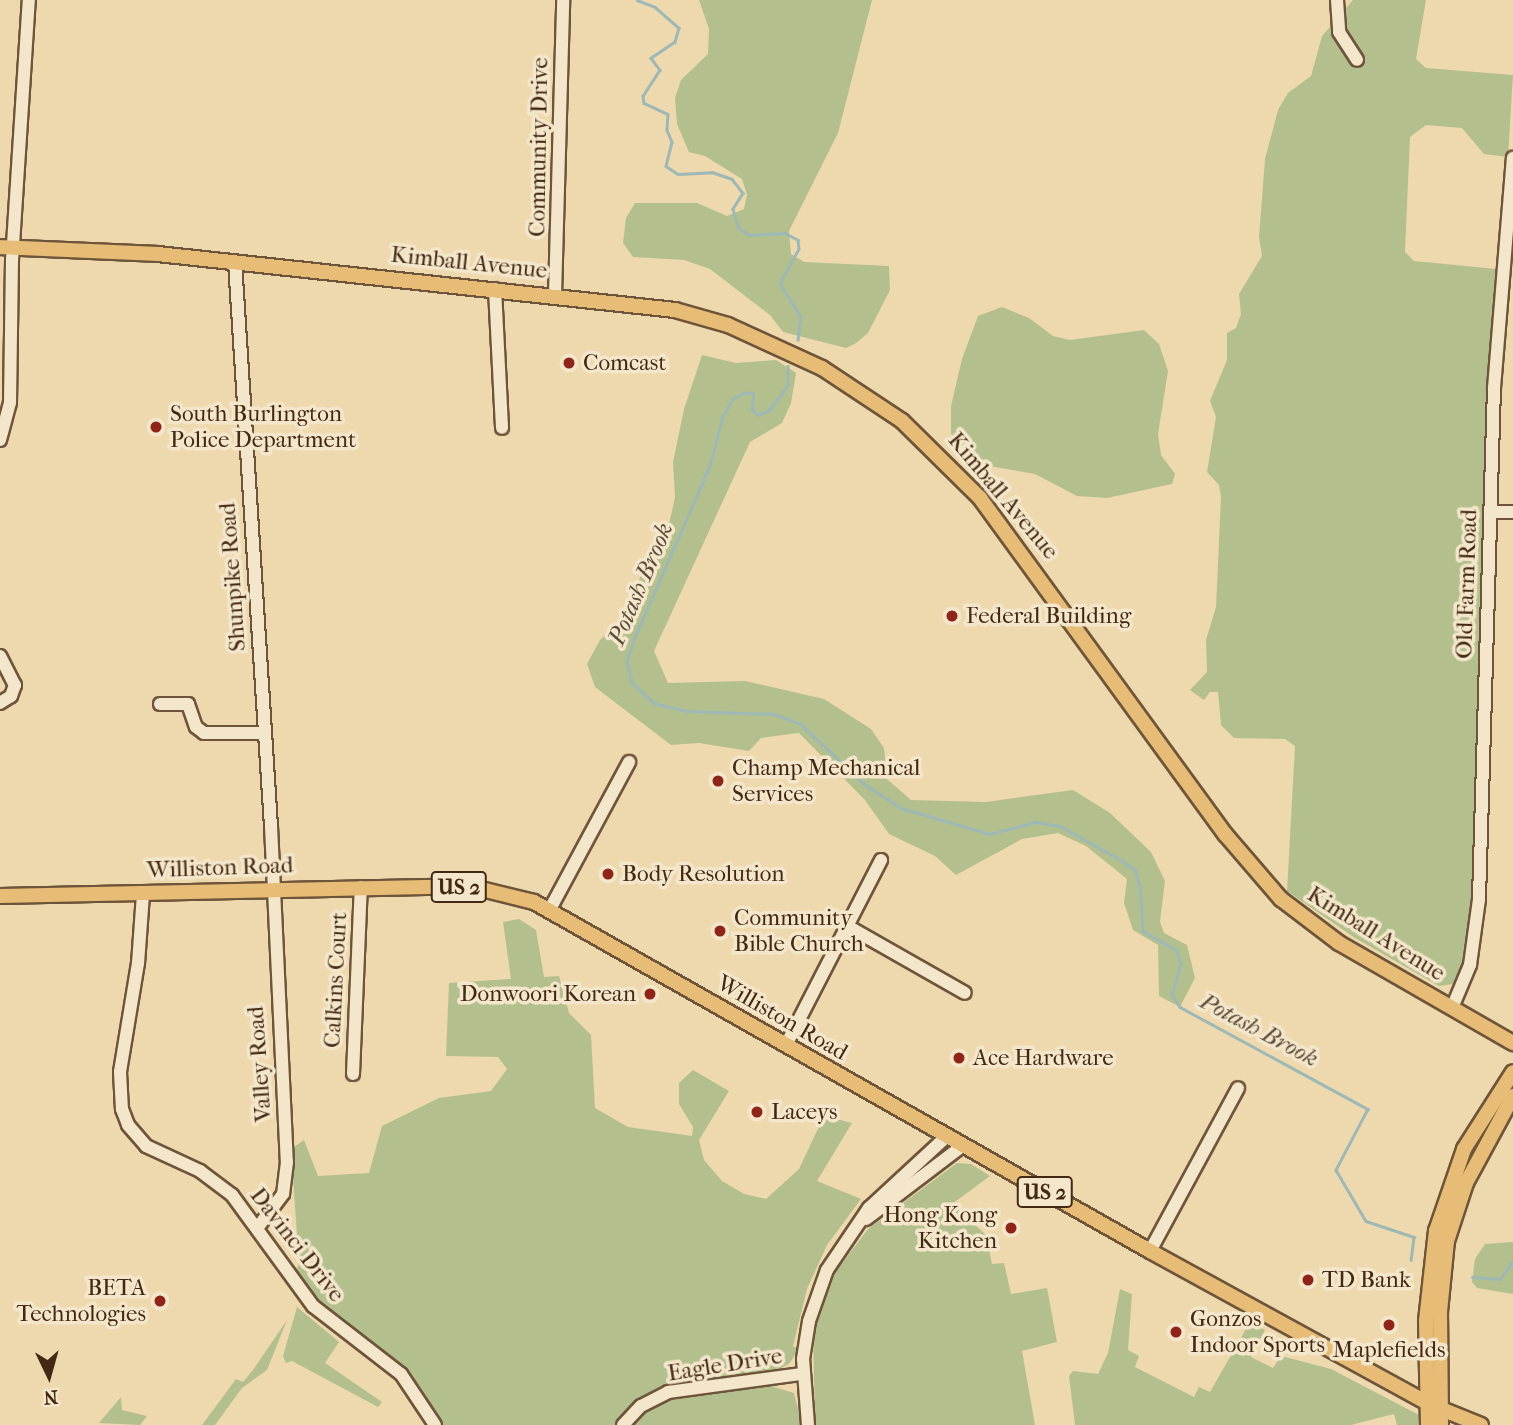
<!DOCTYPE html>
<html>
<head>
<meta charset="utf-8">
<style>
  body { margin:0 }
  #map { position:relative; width:1513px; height:1425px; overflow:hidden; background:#eed8ad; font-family:"IM FELL French Canon",serif }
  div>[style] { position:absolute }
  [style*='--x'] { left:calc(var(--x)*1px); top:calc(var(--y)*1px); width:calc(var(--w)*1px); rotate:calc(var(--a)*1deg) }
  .green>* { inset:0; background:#b3c08e }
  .stream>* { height:2.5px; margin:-1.25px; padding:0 1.25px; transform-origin:1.25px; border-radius:1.25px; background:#9eb8b5 }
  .roads { filter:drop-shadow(2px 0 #6e553a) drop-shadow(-2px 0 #6e553a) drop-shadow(0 2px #6e553a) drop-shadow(0 -2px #6e553a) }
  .minor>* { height:12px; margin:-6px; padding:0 6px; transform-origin:6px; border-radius:6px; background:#f4e6ca }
  .major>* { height:14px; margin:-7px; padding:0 7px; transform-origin:7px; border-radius:7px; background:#e7bc76 }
  .dots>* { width:19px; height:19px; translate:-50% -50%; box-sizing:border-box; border:4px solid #f4e6ca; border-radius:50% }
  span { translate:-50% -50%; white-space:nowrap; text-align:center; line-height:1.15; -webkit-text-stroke:7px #f4e6ca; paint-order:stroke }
  .shield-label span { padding:2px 5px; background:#f4e6ca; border:2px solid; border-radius:5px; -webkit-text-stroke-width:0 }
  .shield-label { font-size:21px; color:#432913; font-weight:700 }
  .street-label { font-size:23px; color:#432913 }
  .poi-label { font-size:23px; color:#432913 }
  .left { translate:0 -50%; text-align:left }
  .right { translate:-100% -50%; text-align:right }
  .water-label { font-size:24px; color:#5a4d3c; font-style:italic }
  .north { position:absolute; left:14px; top:1341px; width:70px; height:70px; -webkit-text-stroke:5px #f4e6ca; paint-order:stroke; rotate:175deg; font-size:19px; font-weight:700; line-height:28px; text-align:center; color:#432913 }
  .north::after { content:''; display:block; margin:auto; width:24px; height:32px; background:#432913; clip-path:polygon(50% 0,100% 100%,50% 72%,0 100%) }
</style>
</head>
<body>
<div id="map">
  <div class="green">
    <div style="clip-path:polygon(699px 0,872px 0,838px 133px,789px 231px,791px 254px,804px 262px,889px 266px,890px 290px,868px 333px,856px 343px,846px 348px,783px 332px,770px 315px,710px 269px,684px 260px,633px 257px,623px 243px,626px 218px,635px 203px,697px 203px,727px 216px,744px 209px,747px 195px,742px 179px,705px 156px,689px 152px,677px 124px,675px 98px,681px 80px,708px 54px,709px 29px)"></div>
    <div style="clip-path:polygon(1353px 0,1426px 0,1416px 59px,1426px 68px,1513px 75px,1508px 157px,1484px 154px,1462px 128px,1426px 125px,1410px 137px,1405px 252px,1414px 261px,1496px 269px,1486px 425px,1474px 889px,1462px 962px,1453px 984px,1439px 986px,1355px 938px,1287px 891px,1295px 746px,1285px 739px,1234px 738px,1221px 725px,1218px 692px,1210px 692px,1204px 700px,1190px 690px,1207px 672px,1206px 640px,1216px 607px,1221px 497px,1219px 485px,1207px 472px,1216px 417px,1210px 401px,1227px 360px,1227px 333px,1236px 328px,1241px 314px,1239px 294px,1262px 256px,1259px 237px,1265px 159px,1278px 110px,1288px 93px,1311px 76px,1322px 36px)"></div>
    <div style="clip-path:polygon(1002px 307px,1029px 318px,1053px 336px,1070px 340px,1144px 330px,1159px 344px,1168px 371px,1158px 434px,1161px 455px,1175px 474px,1172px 484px,1107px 498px,1077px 496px,1035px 474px,989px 466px,965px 452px,951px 434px,951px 406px,962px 359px,978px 316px)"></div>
    <div style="clip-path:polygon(702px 355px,736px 363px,776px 360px,796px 373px,791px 403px,782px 423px,750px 442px,654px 651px,668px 683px,745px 681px,824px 699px,871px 729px,884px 748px,887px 779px,911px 800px,986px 802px,1073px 790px,1110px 813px,1151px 852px,1165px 881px,1160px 922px,1164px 933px,1187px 945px,1195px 978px,1180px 1007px,1159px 996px,1158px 945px,1133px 930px,1124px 903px,1127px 879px,1086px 846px,1058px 833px,1022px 839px,956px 875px,935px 856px,889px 834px,865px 800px,799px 733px,761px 738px,749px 751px,699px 743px,671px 745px,595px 687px,587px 664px,600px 640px,626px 616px,644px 566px,665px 543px,675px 497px,673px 462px,684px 409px)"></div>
    <div style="clip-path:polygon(519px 919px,536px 930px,544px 977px,559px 976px,569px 1013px,591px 1035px,595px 1108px,628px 1127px,692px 1136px,693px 1127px,679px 1104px,679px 1083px,693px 1070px,729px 1091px,699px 1140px,704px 1160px,722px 1181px,744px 1194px,766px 1199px,799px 1169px,824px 1116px,852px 1123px,817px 1181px,861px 1199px,827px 1245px,807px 1289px,793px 1346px,798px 1349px,790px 1363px,780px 1369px,664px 1387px,644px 1397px,615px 1425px,440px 1425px,405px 1371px,322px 1309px,295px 1272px,299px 1264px,291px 1149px,304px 1140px,318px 1176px,369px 1173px,382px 1126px,439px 1098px,491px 1091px,507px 1069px,498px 1057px,446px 1056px,449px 983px,511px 979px,503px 922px)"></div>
    <div style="clip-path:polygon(957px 1163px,971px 1164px,990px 1176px,952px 1204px,986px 1235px,992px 1264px,1004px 1263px,1011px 1294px,1047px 1288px,1057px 1342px,1022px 1351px,1035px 1425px,815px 1425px,813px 1331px,831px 1278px,868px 1229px)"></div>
    <div style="clip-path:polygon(1513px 1242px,1513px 1294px,1477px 1288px,1472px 1282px,1475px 1259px,1485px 1244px)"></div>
    <div style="clip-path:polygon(1120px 1289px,1132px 1294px,1128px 1350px,1139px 1356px,1135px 1367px,1194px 1397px,1199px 1387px,1210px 1392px,1250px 1322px,1265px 1330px,1251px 1357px,1273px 1368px,1281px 1356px,1331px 1369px,1419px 1415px,1423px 1425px,1397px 1425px,1394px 1414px,1351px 1425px,1075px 1425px,1069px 1376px,1073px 1371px,1098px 1374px,1108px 1353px)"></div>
    <div style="clip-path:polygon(297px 1307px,339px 1342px,325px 1363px,382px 1402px,378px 1407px,292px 1361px,286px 1363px,283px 1356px)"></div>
    <div style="clip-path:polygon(287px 1320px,267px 1370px,242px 1388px,215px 1425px,202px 1425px,236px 1379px,243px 1382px,253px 1370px)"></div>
    <div style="clip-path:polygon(768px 1385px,794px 1393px,802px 1425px,632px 1425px,645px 1412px,678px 1396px)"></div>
    <div style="clip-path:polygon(121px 1397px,122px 1410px,147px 1416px,140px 1425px,99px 1423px)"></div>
  </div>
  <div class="stream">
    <div style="--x:637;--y:0;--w:19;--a:21"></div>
    <div style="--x:655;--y:7;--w:32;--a:41"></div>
    <div style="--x:679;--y:28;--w:15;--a:106"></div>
    <div style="--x:675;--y:42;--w:29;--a:146"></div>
    <div style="--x:651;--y:58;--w:15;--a:53"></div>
    <div style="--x:660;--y:70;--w:31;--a:123"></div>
    <div style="--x:643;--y:96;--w:7;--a:82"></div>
    <div style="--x:644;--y:103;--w:26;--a:25"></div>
    <div style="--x:668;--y:114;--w:16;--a:94"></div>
    <div style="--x:667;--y:130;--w:13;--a:67"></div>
    <div style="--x:672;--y:142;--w:25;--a:104"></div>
    <div style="--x:666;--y:166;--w:14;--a:34"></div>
    <div style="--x:678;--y:174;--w:34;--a:-3"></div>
    <div style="--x:712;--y:172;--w:21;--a:19"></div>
    <div style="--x:732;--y:179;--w:18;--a:52"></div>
    <div style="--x:743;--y:193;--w:19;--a:122"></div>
    <div style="--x:733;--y:209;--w:19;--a:74"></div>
    <div style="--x:738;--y:227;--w:14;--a:36"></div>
    <div style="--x:749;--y:235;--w:36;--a:-3"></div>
    <div style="--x:785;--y:233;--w:15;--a:28"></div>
    <div style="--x:798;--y:240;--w:9;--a:84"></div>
    <div style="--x:799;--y:249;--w:39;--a:119"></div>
    <div style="--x:780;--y:283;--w:39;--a:58"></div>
    <div style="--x:801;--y:316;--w:24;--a:97"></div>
    <div style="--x:788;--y:366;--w:20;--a:90"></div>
    <div style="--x:788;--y:386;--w:31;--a:127"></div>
    <div style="--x:769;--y:411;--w:12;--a:160"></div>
    <div style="--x:758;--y:415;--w:8;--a:-140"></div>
    <div style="--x:752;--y:410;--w:16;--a:-86"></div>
    <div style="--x:753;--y:394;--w:8;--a:-173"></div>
    <div style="--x:745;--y:393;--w:13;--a:153"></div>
    <div style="--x:733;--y:399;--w:21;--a:119"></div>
    <div style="--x:723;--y:417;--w:51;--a:104.9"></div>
    <div style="--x:710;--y:466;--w:190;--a:113.6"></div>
    <div style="--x:634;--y:640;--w:22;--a:108"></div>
    <div style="--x:627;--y:661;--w:23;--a:77"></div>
    <div style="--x:632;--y:683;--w:30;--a:42"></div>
    <div style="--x:654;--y:703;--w:34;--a:14"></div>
    <div style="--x:687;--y:711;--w:87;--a:2"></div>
    <div style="--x:774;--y:714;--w:29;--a:20"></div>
    <div style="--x:801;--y:724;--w:86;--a:43.6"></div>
    <div style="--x:863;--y:783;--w:45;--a:33.3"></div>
    <div style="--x:901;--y:808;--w:93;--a:16.3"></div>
    <div style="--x:990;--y:834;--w:47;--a:-14.9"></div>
    <div style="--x:1035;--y:822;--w:25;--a:9"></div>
    <div style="--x:1060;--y:826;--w:72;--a:29.1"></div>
    <div style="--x:1123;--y:861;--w:15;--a:37"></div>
    <div style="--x:1135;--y:870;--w:16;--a:72"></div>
    <div style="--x:1140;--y:885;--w:46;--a:86.3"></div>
    <div style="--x:1143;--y:931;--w:39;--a:30"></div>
    <div style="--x:1177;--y:951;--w:14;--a:73"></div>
    <div style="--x:1181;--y:964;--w:32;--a:106"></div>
    <div style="--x:1172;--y:995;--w:14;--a:56"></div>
    <div style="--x:1180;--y:1007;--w:214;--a:28.5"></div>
    <div style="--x:1368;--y:1109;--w:69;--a:117.7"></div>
    <div style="--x:1336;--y:1170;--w:59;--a:59.5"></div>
    <div style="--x:1366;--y:1221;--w:51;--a:18.4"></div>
    <div style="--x:1414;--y:1237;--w:23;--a:97"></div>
    <div style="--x:1472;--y:1277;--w:28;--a:4"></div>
    <div style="--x:1500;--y:1279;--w:22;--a:-54"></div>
  </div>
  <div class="roads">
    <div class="minor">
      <div style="--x:1337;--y:0;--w:32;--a:86"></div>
      <div style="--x:1339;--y:32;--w:33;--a:57"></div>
      <div style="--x:235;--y:262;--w:565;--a:86.35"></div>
      <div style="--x:271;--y:826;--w:336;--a:87.3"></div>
      <div style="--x:287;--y:1162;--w:32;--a:97"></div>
      <div style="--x:283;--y:1194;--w:40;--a:127"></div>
      <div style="--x:495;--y:289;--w:139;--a:87.1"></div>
      <div style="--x:555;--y:295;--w:295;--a:-88.4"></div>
      <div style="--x:0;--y:440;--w:38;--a:-75"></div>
      <div style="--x:10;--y:403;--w:143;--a:-89.2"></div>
      <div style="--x:12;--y:260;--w:261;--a:-86.3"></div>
      <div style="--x:1491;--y:512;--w:22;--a:0"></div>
      <div style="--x:0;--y:656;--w:33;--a:63"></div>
      <div style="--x:15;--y:685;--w:12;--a:110"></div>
      <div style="--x:11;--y:696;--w:13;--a:148"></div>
      <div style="--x:160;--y:704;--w:28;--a:0"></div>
      <div style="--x:188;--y:704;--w:24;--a:71"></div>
      <div style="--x:196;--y:727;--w:10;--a:37"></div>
      <div style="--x:204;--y:733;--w:61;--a:0"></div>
      <div style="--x:143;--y:894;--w:69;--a:94.1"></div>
      <div style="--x:138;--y:963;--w:110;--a:99.4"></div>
      <div style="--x:120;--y:1072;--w:37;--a:87"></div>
      <div style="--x:122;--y:1109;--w:17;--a:69"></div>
      <div style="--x:128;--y:1125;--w:28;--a:49"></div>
      <div style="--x:146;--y:1146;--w:60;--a:24.8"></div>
      <div style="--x:200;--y:1171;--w:40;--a:37"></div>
      <div style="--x:232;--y:1195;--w:137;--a:53.9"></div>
      <div style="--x:313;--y:1306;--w:111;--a:37.7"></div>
      <div style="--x:401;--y:1374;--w:61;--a:56.3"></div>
      <div style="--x:550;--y:909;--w:167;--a:-61.7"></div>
      <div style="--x:849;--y:927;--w:133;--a:29.6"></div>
      <div style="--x:1452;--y:1008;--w:47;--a:-67.3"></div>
      <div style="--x:1470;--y:965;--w:67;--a:-82.2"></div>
      <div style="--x:1479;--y:899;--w:511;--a:-88.32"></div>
      <div style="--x:1494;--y:388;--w:231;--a:-85.3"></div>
      <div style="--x:786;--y:1045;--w:208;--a:-62.8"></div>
      <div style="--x:353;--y:1074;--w:187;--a:-87.6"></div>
      <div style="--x:866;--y:1219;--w:121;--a:-37.2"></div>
      <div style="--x:1150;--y:1251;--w:185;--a:-61.6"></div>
      <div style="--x:623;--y:1425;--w:26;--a:-47"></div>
      <div style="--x:641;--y:1406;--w:30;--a:-27"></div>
      <div style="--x:668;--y:1392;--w:135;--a:-7.7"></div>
      <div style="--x:808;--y:1425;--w:66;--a:-94.3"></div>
      <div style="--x:803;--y:1359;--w:38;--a:-81"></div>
      <div style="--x:809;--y:1321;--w:54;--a:-70.6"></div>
      <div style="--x:827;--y:1270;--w:75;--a:-55.9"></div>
      <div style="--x:869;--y:1208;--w:105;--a:-42.7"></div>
    </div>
    <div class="major">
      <div style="--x:0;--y:247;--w:158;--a:2.5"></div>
      <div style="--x:158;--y:254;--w:520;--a:6.18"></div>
      <div style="--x:675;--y:310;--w:55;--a:15.8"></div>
      <div style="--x:728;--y:325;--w:103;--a:24.6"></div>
      <div style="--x:822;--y:368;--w:96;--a:33.5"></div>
      <div style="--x:902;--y:421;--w:110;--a:44.6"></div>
      <div style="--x:980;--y:498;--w:416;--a:53.9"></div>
      <div style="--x:1225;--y:834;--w:86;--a:49.3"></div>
      <div style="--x:1281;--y:899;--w:73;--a:37.2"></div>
      <div style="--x:1339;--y:943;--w:201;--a:29.9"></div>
      <div style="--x:0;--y:896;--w:438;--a:-1.2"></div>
      <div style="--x:438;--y:887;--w:43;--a:2.7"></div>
      <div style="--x:481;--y:889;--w:55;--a:13.8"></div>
      <div style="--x:534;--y:902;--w:708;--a:29.53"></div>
      <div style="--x:1150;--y:1251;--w:318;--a:28.7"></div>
      <div style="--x:1429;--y:1404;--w:56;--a:22"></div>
      <div style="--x:1428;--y:1425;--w:104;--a:-91.1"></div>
      <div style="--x:1426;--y:1321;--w:91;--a:-83.7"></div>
      <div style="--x:1436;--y:1231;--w:87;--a:-71.1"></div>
      <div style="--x:1464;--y:1149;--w:91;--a:-57.5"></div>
      <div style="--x:1441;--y:1425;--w:113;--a:-90.5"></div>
      <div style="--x:1440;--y:1312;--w:71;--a:-84.4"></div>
      <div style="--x:1447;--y:1241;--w:61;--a:-71.9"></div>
      <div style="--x:1466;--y:1183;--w:99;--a:-61.6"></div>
    </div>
  </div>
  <div class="dots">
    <div style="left:569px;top:363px;background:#8f2418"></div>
    <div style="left:156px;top:427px;background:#8f2418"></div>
    <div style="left:952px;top:616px;background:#8f2418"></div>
    <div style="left:718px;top:781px;background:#8f2418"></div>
    <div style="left:608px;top:874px;background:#8f2418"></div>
    <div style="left:720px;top:931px;background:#8f2418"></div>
    <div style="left:650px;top:994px;background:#8f2418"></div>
    <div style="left:959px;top:1058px;background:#8f2418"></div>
    <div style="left:757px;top:1112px;background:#8f2418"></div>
    <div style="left:1011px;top:1228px;background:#8f2418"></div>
    <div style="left:1308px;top:1280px;background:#8f2418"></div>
    <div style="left:160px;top:1301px;background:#8f2418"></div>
    <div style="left:1389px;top:1325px;background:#8f2418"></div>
    <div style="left:1176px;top:1332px;background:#8f2418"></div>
  </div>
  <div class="shield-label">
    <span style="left:459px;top:887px">US 2</span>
    <span style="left:1045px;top:1192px">US 2</span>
  </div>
  <div class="street-label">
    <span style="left:539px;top:147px;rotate:-89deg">Community Drive</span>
    <span style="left:469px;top:263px;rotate:6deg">Kimball Avenue</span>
    <span style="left:1003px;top:496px;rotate:50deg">Kimball Avenue</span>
    <span style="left:233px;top:577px;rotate:-94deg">Shunpike Road</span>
    <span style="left:1467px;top:584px;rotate:-88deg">Old Farm Road</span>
    <span style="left:220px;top:868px;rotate:-2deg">Williston Road</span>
    <span style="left:1376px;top:934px;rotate:32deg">Kimball Avenue</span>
    <span style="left:336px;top:980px;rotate:-87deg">Calkins Court</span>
    <span style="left:782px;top:1018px;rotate:30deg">Williston Road</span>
    <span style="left:260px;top:1064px;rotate:-94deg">Valley Road</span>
    <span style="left:297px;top:1245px;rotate:52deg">Davinci Drive</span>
    <span style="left:725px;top:1365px;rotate:-9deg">Eagle Drive</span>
  </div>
  <div class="poi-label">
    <span class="left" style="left:583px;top:363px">Comcast</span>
    <span class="left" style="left:170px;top:427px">South Burlington<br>Police Department</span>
    <span class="left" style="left:966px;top:616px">Federal Building</span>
    <span class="left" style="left:732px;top:781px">Champ Mechanical<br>Services</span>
    <span class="left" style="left:622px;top:874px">Body Resolution</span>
    <span class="left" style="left:734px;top:931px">Community<br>Bible Church</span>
    <span class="right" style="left:636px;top:994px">Donwoori Korean</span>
    <span class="left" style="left:973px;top:1058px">Ace Hardware</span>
    <span class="left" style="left:771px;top:1112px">Laceys</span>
    <span class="right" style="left:997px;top:1228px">Hong Kong<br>Kitchen</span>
    <span class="left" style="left:1322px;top:1280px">TD Bank</span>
    <span class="right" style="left:146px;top:1301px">BETA<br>Technologies</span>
    <span class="left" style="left:1190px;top:1332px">Gonzos<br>Indoor Sports</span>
    <span style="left:1389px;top:1350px">Maplefields</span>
  </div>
  <div class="water-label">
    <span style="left:641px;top:584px;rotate:-67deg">Potash Brook</span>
    <span style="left:1259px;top:1030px;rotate:28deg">Potash Brook</span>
  </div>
  <div class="north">N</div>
</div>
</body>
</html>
